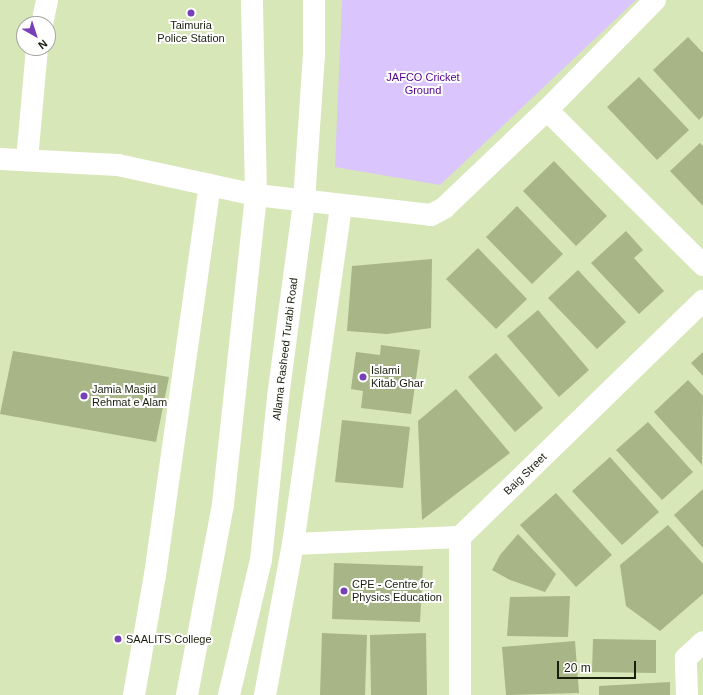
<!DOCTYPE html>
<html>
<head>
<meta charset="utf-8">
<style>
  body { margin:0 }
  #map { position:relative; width:703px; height:695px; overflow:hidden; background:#d7e7b7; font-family:Helvetica,sans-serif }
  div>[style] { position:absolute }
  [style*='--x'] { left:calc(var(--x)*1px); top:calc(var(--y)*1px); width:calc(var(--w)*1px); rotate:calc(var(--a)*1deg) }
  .green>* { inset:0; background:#dac5fd }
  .building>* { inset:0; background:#a7b587 }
  .minor>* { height:22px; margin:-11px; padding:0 11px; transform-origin:11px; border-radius:11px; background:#fff }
  .major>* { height:22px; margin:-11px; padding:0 11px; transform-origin:11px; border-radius:11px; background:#fff }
  .dots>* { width:11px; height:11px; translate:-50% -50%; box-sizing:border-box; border:2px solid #fff; border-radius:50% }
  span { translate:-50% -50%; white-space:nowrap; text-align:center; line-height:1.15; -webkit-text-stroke:4px #fff; paint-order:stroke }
  .poi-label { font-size:11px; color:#1a1f0d }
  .left { translate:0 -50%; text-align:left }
  .park-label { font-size:11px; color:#53018d }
  .street-label { font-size:11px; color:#1a1f0d }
  .north { position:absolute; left:16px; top:16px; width:40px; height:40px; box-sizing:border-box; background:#fff; border:1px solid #a3a59e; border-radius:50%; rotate:141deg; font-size:11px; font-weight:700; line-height:16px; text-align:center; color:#1a1f0d }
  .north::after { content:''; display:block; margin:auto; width:14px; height:18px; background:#7840b6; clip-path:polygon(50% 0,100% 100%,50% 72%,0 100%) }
  .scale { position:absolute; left:557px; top:661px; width:79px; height:18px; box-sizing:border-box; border:2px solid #1a1f0d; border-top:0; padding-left:5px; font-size:12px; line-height:14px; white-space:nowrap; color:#1a1f0d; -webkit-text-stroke:3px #fff; paint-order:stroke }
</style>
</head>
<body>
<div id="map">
  <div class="green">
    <div style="clip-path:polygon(342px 0,636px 0,440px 185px,335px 167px)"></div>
  </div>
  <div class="building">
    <div style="clip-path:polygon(688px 37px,703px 53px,703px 116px,699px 120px,653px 70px)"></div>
    <div style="clip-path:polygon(639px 77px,689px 130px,657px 160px,607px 107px)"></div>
    <div style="clip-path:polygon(700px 143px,703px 146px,703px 206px,670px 171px)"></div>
    <div style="clip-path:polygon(554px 161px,607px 216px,576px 246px,523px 191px)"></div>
    <div style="clip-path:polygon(517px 206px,563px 254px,532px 284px,486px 237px)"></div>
    <div style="clip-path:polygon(626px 231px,643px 250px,634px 258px,664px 291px,639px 314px,591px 263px)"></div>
    <div style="clip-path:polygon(478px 248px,527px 299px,496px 329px,446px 279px)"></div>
    <div style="clip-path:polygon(432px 259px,431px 328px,387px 334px,347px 331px,352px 266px)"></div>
    <div style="clip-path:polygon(578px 270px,626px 322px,597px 349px,548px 298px)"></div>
    <div style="clip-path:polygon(538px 310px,589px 370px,559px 397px,507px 336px)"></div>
    <div style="clip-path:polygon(381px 345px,420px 350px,411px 414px,361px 408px,363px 391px,351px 389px,356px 352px,380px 355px)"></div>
    <div style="clip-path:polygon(13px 351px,169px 377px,156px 442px,0 414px)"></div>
    <div style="clip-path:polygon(703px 352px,703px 376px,691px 363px)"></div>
    <div style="clip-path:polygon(496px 353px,543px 408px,515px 432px,468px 377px)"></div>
    <div style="clip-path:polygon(688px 380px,703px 396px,702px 465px,654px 412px)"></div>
    <div style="clip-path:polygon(456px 389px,510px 453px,422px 520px,418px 421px)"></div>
    <div style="clip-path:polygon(342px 420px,410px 427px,403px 488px,335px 482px)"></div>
    <div style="clip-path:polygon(648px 422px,693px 472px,662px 500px,616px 450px)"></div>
    <div style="clip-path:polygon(610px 457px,659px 512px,622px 545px,572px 491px)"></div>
    <div style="clip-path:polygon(703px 489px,703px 548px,674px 515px)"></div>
    <div style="clip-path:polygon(556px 493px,612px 555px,576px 587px,520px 525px)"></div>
    <div style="clip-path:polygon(668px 525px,703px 564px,703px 594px,660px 631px,626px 606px,620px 565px)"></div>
    <div style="clip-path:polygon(518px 534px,556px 574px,545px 592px,510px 580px,492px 570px,500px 555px)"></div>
    <div style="clip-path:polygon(334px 563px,423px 566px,420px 622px,332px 619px)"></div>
    <div style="clip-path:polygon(570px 596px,568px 637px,507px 636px,510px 597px)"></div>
    <div style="clip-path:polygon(322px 633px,367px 635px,365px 695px,320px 695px)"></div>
    <div style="clip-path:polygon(426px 633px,427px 695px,371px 695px,370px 635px)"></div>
    <div style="clip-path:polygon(593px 639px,656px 640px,656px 673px,592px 672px)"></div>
    <div style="clip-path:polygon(575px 641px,579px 693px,506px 695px,502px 647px)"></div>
    <div style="clip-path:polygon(670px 682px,670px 695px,599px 695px,599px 686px)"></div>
  </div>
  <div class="minor">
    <div style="--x:42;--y:24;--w:25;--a:-78"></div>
    <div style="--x:547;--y:110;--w:220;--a:44.8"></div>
    <div style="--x:0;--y:159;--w:118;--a:2.9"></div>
    <div style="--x:118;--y:165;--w:141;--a:12.3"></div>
    <div style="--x:256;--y:195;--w:176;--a:6.5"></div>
    <div style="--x:431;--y:215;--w:15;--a:-28"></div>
    <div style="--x:444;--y:208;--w:142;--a:-43.6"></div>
    <div style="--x:547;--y:110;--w:154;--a:-45.5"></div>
    <div style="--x:27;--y:160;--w:112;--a:-84.9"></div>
    <div style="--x:293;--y:544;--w:167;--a:-2.4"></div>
    <div style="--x:134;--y:695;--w:122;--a:-80.1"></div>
    <div style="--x:155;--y:575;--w:394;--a:-82"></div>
    <div style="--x:265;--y:695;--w:154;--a:-79.5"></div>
    <div style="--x:293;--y:544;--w:341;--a:-81.9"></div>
    <div style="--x:460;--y:695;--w:158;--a:-90"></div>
    <div style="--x:460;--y:537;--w:339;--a:-44.2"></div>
    <div style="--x:687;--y:695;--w:37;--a:-92"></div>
    <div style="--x:686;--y:658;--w:23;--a:-43"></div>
  </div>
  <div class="major">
    <div style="--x:187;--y:695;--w:194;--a:-79.3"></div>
    <div style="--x:223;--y:504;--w:311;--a:-83.9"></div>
    <div style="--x:256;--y:195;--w:195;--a:-91.2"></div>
    <div style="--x:229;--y:695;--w:139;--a:-76.7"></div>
    <div style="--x:261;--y:560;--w:164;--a:-84"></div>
    <div style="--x:278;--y:397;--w:198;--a:-82.4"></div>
    <div style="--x:304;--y:201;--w:145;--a:-86.1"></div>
    <div style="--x:314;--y:56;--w:56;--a:-90"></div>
  </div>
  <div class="dots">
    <div style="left:191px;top:13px;background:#7840b6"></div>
    <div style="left:363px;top:377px;background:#7840b6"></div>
    <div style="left:84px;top:396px;background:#7840b6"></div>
    <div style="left:344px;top:591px;background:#7840b6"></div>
    <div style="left:118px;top:639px;background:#7840b6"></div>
  </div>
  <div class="poi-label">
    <span style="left:191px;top:32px">Taimuria<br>Police Station</span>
    <span class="left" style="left:371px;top:377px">Islami<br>Kitab Ghar</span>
    <span class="left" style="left:92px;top:396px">Jamia Masjid<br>Rehmat e Alam</span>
    <span class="left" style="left:352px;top:591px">CPE - Centre for<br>Physics Education</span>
    <span class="left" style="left:126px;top:639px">SAALITS College</span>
  </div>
  <div class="park-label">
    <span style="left:423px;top:84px">JAFCO Cricket<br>Ground</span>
  </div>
  <div class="street-label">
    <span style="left:285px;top:349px;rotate:-83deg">Allama Rasheed Turabi Road</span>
    <span style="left:525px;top:474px;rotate:-44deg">Baig Street</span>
  </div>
  <div class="north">N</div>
  <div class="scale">20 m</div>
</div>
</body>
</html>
